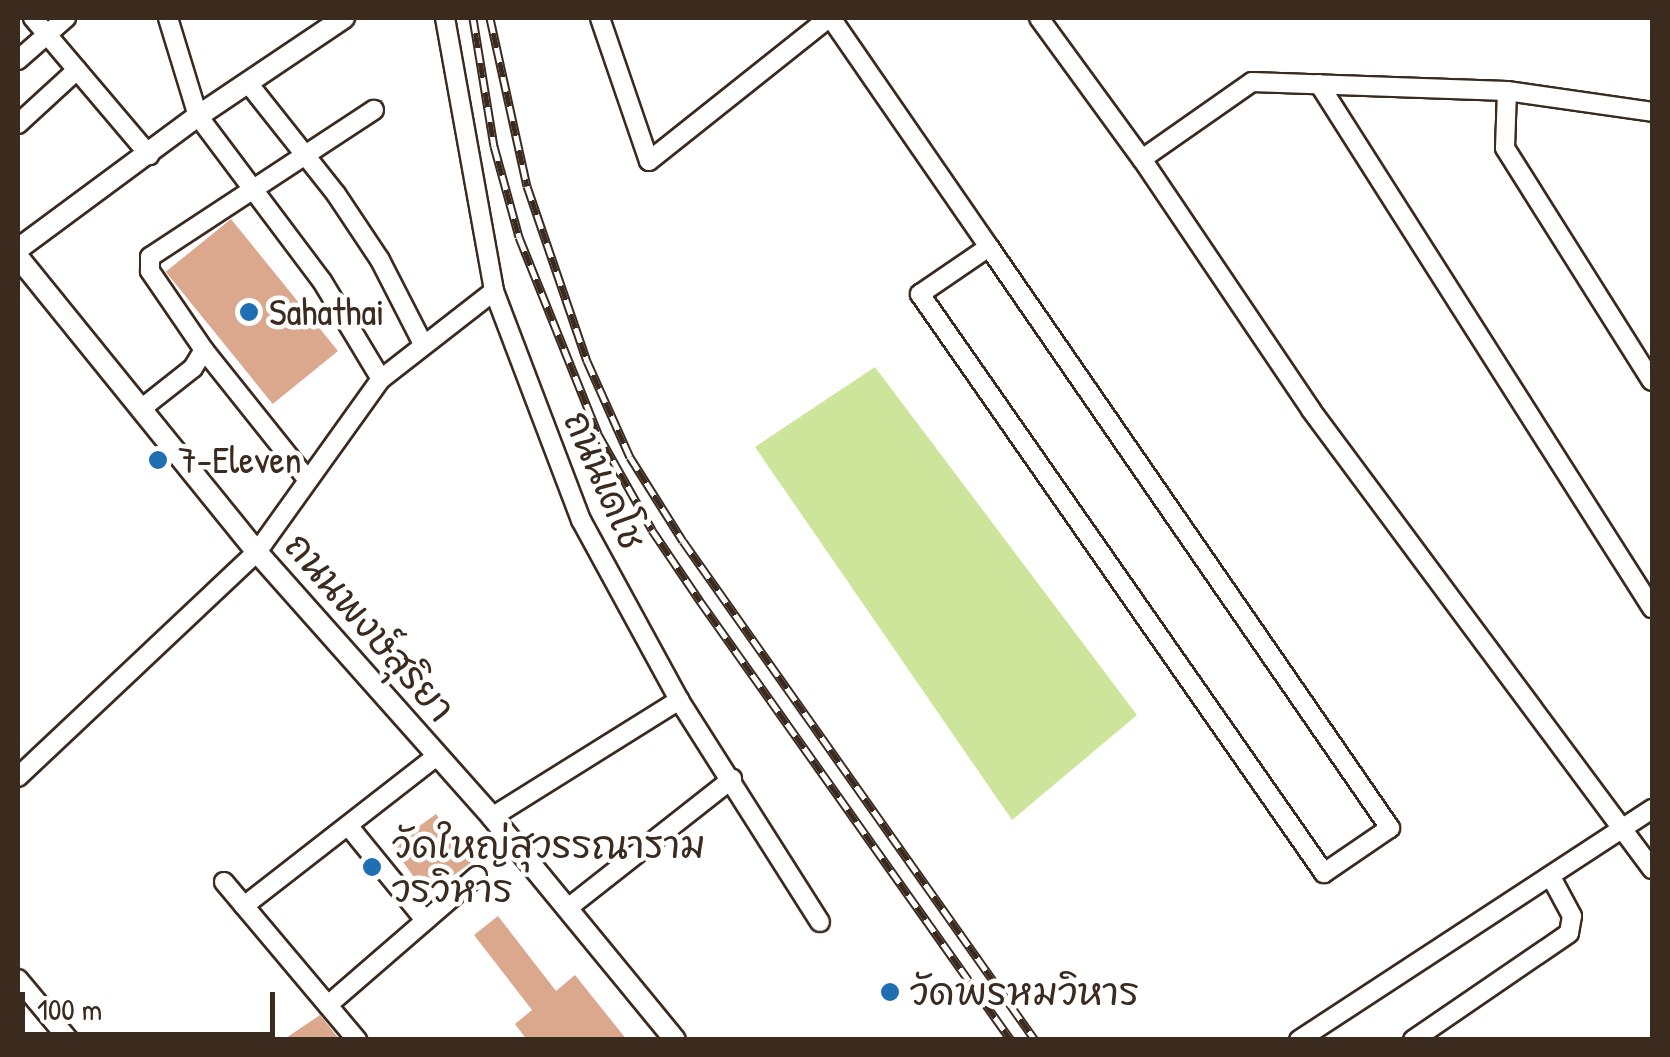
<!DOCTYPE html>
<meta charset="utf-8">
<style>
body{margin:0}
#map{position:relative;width:1670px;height:1057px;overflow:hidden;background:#fff;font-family:"Patrick Hand","Playpen Sans Thai",sans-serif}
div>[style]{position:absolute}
.green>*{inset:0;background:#cde59b}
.building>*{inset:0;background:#dba88e;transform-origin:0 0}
.roads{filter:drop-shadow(2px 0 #3b2a1e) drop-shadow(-2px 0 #3b2a1e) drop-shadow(0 2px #3b2a1e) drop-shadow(0 -2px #3b2a1e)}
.minor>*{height:18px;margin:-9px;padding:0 9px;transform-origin:9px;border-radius:9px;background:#fff}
.major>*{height:20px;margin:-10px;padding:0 10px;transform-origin:10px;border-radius:10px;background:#fff}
.rail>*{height:9px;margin-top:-4.5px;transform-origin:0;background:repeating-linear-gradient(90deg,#fff 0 15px,#3b2a1e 0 30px);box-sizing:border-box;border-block:2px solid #3b2a1e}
.dots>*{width:28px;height:28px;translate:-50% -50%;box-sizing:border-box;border:5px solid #fff;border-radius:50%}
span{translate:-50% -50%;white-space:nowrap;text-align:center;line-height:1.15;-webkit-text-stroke:9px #fff;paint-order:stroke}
.poi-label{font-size:38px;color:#3b2a1e}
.left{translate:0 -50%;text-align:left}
.street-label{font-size:38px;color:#3b2a1e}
.frame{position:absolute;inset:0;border:20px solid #3b2a1e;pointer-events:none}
.scale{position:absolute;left:20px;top:992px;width:255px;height:45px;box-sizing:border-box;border:5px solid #3b2a1e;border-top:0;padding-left:12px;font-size:30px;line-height:35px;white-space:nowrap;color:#3b2a1e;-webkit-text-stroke:8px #fff;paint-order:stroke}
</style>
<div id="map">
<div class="green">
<i style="clip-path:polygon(875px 367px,1137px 715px,1012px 820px,755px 447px)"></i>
</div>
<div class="building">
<i style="left:231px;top:219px;width:170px;height:84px;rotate:51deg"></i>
<i style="left:436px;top:814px;width:60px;height:55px;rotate:54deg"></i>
<i style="clip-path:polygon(498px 916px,556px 991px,575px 975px,627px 1040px,527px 1040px,515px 1024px,532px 1010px,474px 935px)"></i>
<i style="clip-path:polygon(320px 1015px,340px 1040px,283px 1040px)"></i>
</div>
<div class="roads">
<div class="minor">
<i style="left:33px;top:18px;width:180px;rotate:49.7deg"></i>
<i style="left:168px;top:18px;width:102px;rotate:73deg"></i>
<i style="left:198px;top:116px;width:206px;rotate:53.1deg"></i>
<i style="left:322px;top:281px;width:114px;rotate:59deg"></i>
<i style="left:445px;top:18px;width:277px;rotate:79.8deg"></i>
<i style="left:494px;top:291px;width:245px;rotate:69.2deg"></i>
<i style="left:581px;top:520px;width:205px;rotate:61.4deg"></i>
<i style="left:679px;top:700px;width:263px;rotate:57.6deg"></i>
<i style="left:600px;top:18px;width:151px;rotate:71.1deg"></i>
<i style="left:649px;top:161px;width:230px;rotate:-38.5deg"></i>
<i style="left:831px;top:18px;width:278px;rotate:55.4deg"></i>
<i style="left:989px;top:247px;width:706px;rotate:55.39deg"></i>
<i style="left:1390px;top:828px;width:80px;rotate:145.7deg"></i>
<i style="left:1324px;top:873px;width:706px;rotate:-124.91deg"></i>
<i style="left:920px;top:294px;width:83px;rotate:-34.3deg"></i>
<i style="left:1039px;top:18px;width:175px;rotate:53.9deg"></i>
<i style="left:1142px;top:159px;width:303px;rotate:56deg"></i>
<i style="left:1311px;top:410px;width:572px;rotate:53.39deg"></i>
<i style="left:18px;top:60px;width:64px;rotate:-41.2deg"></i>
<i style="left:248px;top:83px;width:142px;rotate:51.6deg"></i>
<i style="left:336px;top:194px;width:79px;rotate:56.3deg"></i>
<i style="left:380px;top:260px;width:94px;rotate:62.9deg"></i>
<i style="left:1319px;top:84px;width:621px;rotate:57.56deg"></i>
<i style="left:1507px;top:91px;width:57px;rotate:92deg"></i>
<i style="left:1505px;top:148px;width:275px;rotate:57.8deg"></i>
<i style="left:18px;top:124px;width:80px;rotate:-42.5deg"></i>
<i style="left:1142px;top:159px;width:134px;rotate:-35deg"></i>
<i style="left:1252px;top:82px;width:255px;rotate:2deg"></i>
<i style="left:1507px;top:91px;width:147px;rotate:8.2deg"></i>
<i style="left:204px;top:350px;width:164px;rotate:51.4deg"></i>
<i style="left:141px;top:409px;width:66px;rotate:-38.3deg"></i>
<i style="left:193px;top:368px;width:21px;rotate:-59deg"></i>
<i style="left:204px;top:350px;width:96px;rotate:-124.4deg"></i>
<i style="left:150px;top:271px;width:14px;rotate:-90deg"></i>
<i style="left:150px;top:257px;width:268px;rotate:-33.3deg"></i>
<i style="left:18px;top:777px;width:328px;rotate:-43.3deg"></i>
<i style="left:257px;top:552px;width:213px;rotate:-54.4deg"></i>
<i style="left:381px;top:379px;width:143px;rotate:-37.9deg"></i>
<i style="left:492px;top:817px;width:221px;rotate:-32deg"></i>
<i style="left:350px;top:828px;width:119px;rotate:50.8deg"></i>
<i style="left:224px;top:882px;width:207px;rotate:49.9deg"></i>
<i style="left:244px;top:906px;width:244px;rotate:-37.9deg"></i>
<i style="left:568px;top:908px;width:209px;rotate:-38.2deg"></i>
<i style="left:18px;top:979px;width:80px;rotate:50.1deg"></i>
<i style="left:328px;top:1005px;width:197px;rotate:-40.9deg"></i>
<i style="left:1299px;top:1040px;width:422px;rotate:-33.2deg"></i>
<i style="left:1413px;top:1040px;width:189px;rotate:-34.4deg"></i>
<i style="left:1569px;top:933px;width:17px;rotate:-80deg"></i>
<i style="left:1572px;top:916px;width:44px;rotate:-118.3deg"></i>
</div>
<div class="major">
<i style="left:18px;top:249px;width:224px;rotate:-36.5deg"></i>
<i style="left:198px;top:116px;width:176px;rotate:-33.9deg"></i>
<i style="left:18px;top:257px;width:380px;rotate:51deg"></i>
<i style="left:257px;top:552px;width:354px;rotate:48.4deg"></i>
<i style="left:492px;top:817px;width:288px;rotate:50.6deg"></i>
</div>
</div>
<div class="rail">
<i style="left:473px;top:18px;width:130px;rotate:80.7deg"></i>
<i style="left:494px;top:146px;width:94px;rotate:74.6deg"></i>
<i style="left:519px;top:237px;width:212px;rotate:68.1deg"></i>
<i style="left:598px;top:434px;width:110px;rotate:60.6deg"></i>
<i style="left:652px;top:530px;width:86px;rotate:55.9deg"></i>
<i style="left:700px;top:601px;width:538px;rotate:54.69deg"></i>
<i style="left:490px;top:18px;width:172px;rotate:77.6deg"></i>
<i style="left:527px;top:186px;width:185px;rotate:71.1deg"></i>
<i style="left:587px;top:361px;width:105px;rotate:65.9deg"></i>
<i style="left:630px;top:457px;width:99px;rotate:57.8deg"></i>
<i style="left:683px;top:541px;width:611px;rotate:54.8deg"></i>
</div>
<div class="dots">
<i style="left:249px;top:312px;background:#1f6fb2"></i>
<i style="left:158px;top:460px;background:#1f6fb2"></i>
<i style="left:372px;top:867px;background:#1f6fb2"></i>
<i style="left:890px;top:992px;background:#1f6fb2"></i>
</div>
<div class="poi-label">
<span class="left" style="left:269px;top:312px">Sahathai</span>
<span class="left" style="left:178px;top:460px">7-Eleven</span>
<span class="left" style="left:392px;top:867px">วัดใหญ่สุวรรณาราม<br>วรวิหาร</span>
<span class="left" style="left:910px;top:992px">วัดพรหมวิหาร</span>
</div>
<div class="street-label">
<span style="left:605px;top:480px;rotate:66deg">ถนนเดโช</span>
<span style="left:370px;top:627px;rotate:49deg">ถนนพงษ์สุริยา</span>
</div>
<div class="frame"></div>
<div class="scale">100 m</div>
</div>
